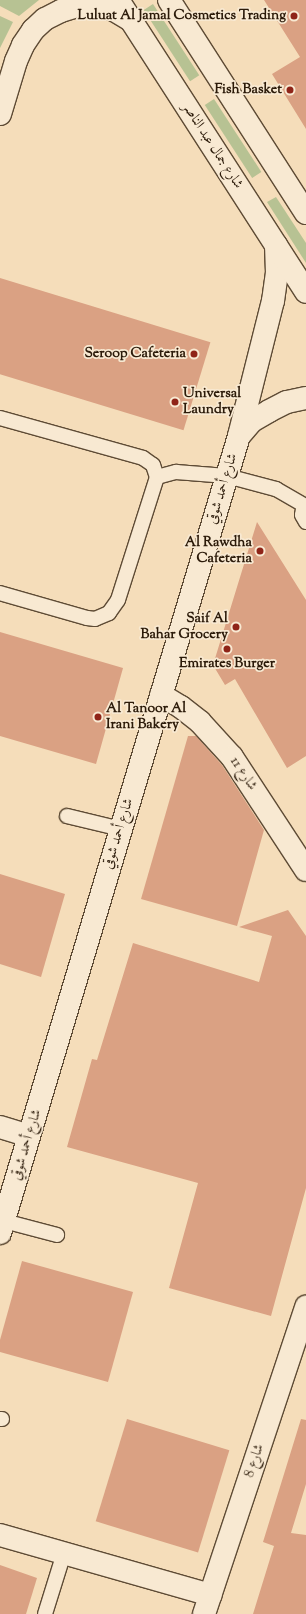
<!DOCTYPE html>
<meta charset="utf-8">
<style>
body{margin:0}
#map{position:relative;width:306px;height:1614px;overflow:hidden;background:#f5ddba;font-family:"Sorts Mill Goudy",Amiri,serif}
div>[style]{position:absolute}
.green>*{inset:0;background:#b7c293;transform-origin:0 0}
.building>*{inset:0;background:#daa183;transform-origin:0 0}
.roads{filter:drop-shadow(1px 0 #5e4b35) drop-shadow(-1px 0 #5e4b35) drop-shadow(0 1px #5e4b35) drop-shadow(0 -1px #5e4b35)}
.service>*{height:14px;margin:-7px;padding:0 7px;transform-origin:7px;border-radius:7px;background:#f8e9d2}
.minor>*{height:22px;margin:-11px;padding:0 11px;transform-origin:11px;border-radius:11px;background:#f8e9d2}
.tertiary>*{height:22px;margin:-11px;padding:0 11px;transform-origin:11px;border-radius:11px;background:#f8e9d2}
.dots>*{width:11px;height:11px;translate:-50% -50%;box-sizing:border-box;border:2px solid #f8e9d2;border-radius:50%}
span{translate:-50% -50%;white-space:nowrap;text-align:center;line-height:1.15;-webkit-text-stroke:3.5px #f8e9d2;paint-order:stroke}
.poi-label{font-size:14px;color:#2b1a09;font-weight:700}
.right{translate:-100% -50%;text-align:right}
.left{translate:0 -50%;text-align:left}
.street-label{font-size:14px;color:#2b1a09}
</style>
<div id="map">
<div class="green">
<i style="clip-path:polygon(0 0,39px 0,19px 16px,0 6px)"></i>
<i style="left:153px;top:4px;width:85px;height:11px;rotate:57deg"></i>
<i style="clip-path:polygon(0 16px,13px 22px,0 48px)"></i>
<i style="left:214px;top:99px;width:87px;height:11px;rotate:57deg"></i>
<i style="clip-path:polygon(276px 197px,306px 243px,306px 263px,267px 202px)"></i>
</div>
<div class="building">
<i style="clip-path:polygon(264px 0,306px 0,306px 129px,272px 74px,300px 57px)"></i>
<i style="left:0;top:278px;width:220px;height:92px;rotate:17deg"></i>
<i style="clip-path:polygon(257px 522px,306px 600px,306px 756px,287px 768px,235px 679px,225px 685px,213px 665px)"></i>
<i style="clip-path:polygon(0 632px,123px 668px,96px 764px,0 736px)"></i>
<i style="clip-path:polygon(188px 736px,196px 736px,222px 765px,264px 830px,237px 926px,141px 899px)"></i>
<i style="clip-path:polygon(0 874px,65px 894px,41px 977px,0 964px)"></i>
<i style="clip-path:polygon(288px 910px,306px 936px,306px 1188px,271px 1316px,169px 1288px,198px 1183px,67px 1147px,92px 1059px,97px 1060px,133px 943px,259px 982px,272px 936px,239px 927px)"></i>
<i style="clip-path:polygon(22px 1261px,133px 1292px,108px 1382px,0 1352px,0 1340px)"></i>
<i style="left:127px;top:1419px;width:107px;height:107px;rotate:17deg"></i>
<i style="clip-path:polygon(301px 1419px,306px 1420px,306px 1484px,291px 1533px,306px 1535px,306px 1614px,253px 1614px,274px 1546px,263px 1542px)"></i>
<i style="clip-path:polygon(0 1565px,37px 1578px,26px 1614px,0 1614px)"></i>
</div>
<div class="roads">
<div class="service">
<i style="left:0;top:418px;width:148px;rotate:15.6deg"></i>
<i style="left:143px;top:458px;width:12px;rotate:35deg"></i>
<i style="left:153px;top:465px;width:13px;rotate:72deg"></i>
<i style="left:157px;top:477px;width:129px;rotate:107.6deg"></i>
<i style="left:118px;top:600px;width:16px;rotate:125deg"></i>
<i style="left:109px;top:613px;width:15px;rotate:157deg"></i>
<i style="left:95px;top:619px;width:8px;rotate:-173deg"></i>
<i style="left:87px;top:618px;width:91px;rotate:-164deg"></i>
<i style="left:157px;top:477px;width:20px;rotate:-15deg"></i>
<i style="left:176px;top:472px;width:51px;rotate:4.5deg"></i>
<i style="left:227px;top:476px;width:51px;rotate:14.9deg"></i>
<i style="left:276px;top:489px;width:34px;rotate:30deg"></i>
<i style="left:306px;top:506px;width:4px;rotate:135deg"></i>
<i style="left:303px;top:509px;width:6px;rotate:99deg"></i>
<i style="left:302px;top:515px;width:8px;rotate:60deg"></i>
<i style="left:67px;top:816px;width:56px;rotate:13.5deg"></i>
<i style="left:4px;top:1221px;width:55px;rotate:14.8deg"></i>
<i style="left:0;top:1419px;width:2px"></i>
<i style="left:45px;top:1614px;width:64px;rotate:-72.7deg"></i>
</div>
<div class="minor">
<i style="left:239px;top:436px;width:20px;rotate:-49deg"></i>
<i style="left:252px;top:421px;width:20px;rotate:-30deg"></i>
<i style="left:269px;top:411px;width:20px;rotate:-27deg"></i>
<i style="left:287px;top:402px;width:19px;rotate:-12deg"></i>
<i style="left:161px;top:695px;width:23px;rotate:31deg"></i>
<i style="left:181px;top:707px;width:24px;rotate:38deg"></i>
<i style="left:200px;top:722px;width:47px;rotate:47.6deg"></i>
<i style="left:232px;top:757px;width:135px;rotate:56.8deg"></i>
<i style="left:0;top:1127px;width:30px;rotate:17deg"></i>
<i style="left:0;top:1233px;width:832px;rotate:-73.31deg"></i>
<i style="left:239px;top:436px;width:139px;rotate:-75.9deg"></i>
<i style="left:273px;top:301px;width:28px;rotate:-82deg"></i>
<i style="left:277px;top:273px;width:28px;rotate:-92deg"></i>
<i style="left:0;top:1535px;width:219px;rotate:15.9deg"></i>
<i style="left:204px;top:1614px;width:324px;rotate:-71.6deg"></i>
</div>
<div class="tertiary">
<i style="left:118px;top:0;width:347px;rotate:57.2deg"></i>
<i style="left:169px;top:0;width:253px;rotate:57.3deg"></i>
<i style="left:0;top:114px;width:55px;rotate:-73.2deg"></i>
<i style="left:16px;top:61px;width:17px;rotate:-66deg"></i>
<i style="left:23px;top:45px;width:18px;rotate:-56deg"></i>
<i style="left:33px;top:30px;width:16px;rotate:-43deg"></i>
<i style="left:45px;top:19px;width:18px;rotate:-27deg"></i>
<i style="left:61px;top:11px;width:17px;rotate:-17deg"></i>
<i style="left:77px;top:6px;width:20px"></i>
<i style="left:97px;top:6px;width:17px;rotate:13deg"></i>
<i style="left:114px;top:10px;width:21px;rotate:31deg"></i>
</div>
</div>
<div class="dots">
<i style="left:294px;top:16px;background:#8f2418"></i>
<i style="left:290px;top:90px;background:#8f2418"></i>
<i style="left:194px;top:354px;background:#8f2418"></i>
<i style="left:175px;top:402px;background:#8f2418"></i>
<i style="left:260px;top:551px;background:#8f2418"></i>
<i style="left:236px;top:627px;background:#8f2418"></i>
<i style="left:227px;top:649px;background:#8f2418"></i>
<i style="left:98px;top:717px;background:#8f2418"></i>
</div>
<div class="poi-label">
<span class="right" style="left:286px;top:16px">Luluat Al Jamal Cosmetics Trading</span>
<span class="right" style="left:282px;top:90px">Fish Basket</span>
<span class="right" style="left:186px;top:354px">Seroop Cafeteria</span>
<span class="left" style="left:183px;top:402px">Universal<br>Laundry</span>
<span class="right" style="left:252px;top:551px">Al Rawdha<br>Cafeteria</span>
<span class="right" style="left:228px;top:627px">Saif Al<br>Bahar Grocery</span>
<span style="left:227px;top:664px">Emirates Burger</span>
<span class="left" style="left:106px;top:717px">Al Tanoor Al<br>Irani Bakery</span>
</div>
<div class="street-label">
<span style="left:212px;top:146px;rotate:57deg">شارع جمال عبد الناصر</span>
<span style="left:223px;top:489px;rotate:-73deg">شارع أحمد شوقي</span>
<span style="left:243px;top:774px;rotate:56deg">شارع 11</span>
<span style="left:119px;top:834px;rotate:-73deg">شارع أحمد شوقي</span>
<span style="left:27px;top:1145px;rotate:-73deg">شارع أحمد شوقي</span>
<span style="left:255px;top:1461px;rotate:-72deg">شارع 8</span>
</div>
</div>
